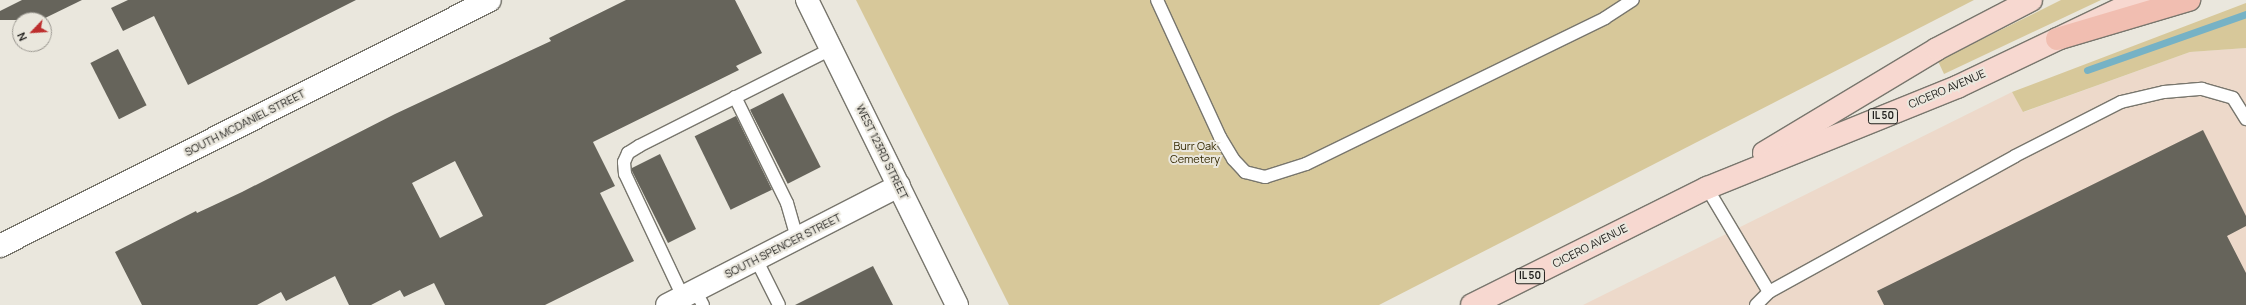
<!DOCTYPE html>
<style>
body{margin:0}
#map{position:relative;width:2246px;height:305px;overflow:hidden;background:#eae7dd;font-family:Manrope,sans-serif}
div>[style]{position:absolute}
.commercial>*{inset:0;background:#edd9ca}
.green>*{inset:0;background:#d7c89a}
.stream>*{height:7px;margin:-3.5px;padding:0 3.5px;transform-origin:3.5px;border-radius:3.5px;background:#76b2c5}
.building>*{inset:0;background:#66645b;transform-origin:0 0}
.roads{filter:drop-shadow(1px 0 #78766d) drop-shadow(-1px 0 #78766d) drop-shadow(0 1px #78766d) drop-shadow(0 -1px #78766d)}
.service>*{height:12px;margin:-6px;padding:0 6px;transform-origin:6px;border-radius:6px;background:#fff}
.minor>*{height:22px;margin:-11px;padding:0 11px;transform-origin:11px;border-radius:11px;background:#fff}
.tertiary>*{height:22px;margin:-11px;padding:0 11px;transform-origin:11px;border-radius:11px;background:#fff}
.primary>*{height:22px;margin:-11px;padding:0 11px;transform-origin:11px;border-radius:11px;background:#f7d8d0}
.motorway>*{height:22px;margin:-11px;padding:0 11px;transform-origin:11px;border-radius:11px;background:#f1beb1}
span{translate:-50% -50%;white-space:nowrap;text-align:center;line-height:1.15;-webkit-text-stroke:4px #eae7dd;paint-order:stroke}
.shield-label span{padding:1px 3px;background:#eae7dd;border:1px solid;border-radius:3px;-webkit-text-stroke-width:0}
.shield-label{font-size:10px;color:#21201d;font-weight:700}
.street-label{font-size:11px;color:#21201d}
.park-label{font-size:11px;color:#342900}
.north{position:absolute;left:12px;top:12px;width:40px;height:40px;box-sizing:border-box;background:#eae7dd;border:1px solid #9a9790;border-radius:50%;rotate:245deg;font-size:11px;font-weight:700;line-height:16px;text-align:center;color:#21201d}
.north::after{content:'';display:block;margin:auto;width:14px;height:18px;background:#bd2e2d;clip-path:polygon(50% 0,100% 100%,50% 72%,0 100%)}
</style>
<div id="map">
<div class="commercial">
<i style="clip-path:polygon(2246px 48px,2246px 305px,1583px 305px,2012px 92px,2024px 112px,2190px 52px)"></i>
</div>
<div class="green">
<i style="clip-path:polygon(856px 0,1974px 0,1379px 305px,1009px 305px)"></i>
<i style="clip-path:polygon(2061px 0,2101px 0,1944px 74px,1938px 61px)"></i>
<i style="clip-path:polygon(2246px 3px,2246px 48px,2190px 52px,2023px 112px,2012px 92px)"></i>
</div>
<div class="stream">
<i style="left:2087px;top:70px;width:169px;rotate:-19.4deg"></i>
</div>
<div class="building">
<i style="clip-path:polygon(22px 0,82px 0,41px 20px,0 20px,0 11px)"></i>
<i style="clip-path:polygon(128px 0,356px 0,188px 85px,154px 16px,123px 31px,111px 8px)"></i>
<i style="clip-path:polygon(evenodd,626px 0,735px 0,762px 53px,736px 66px,739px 70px,593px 142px,615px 186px,600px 193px,634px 261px,545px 305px,445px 305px,434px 283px,404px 297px,400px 290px,371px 305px,349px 305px,335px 276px,286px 301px,281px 292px,257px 305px,142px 305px,115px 252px,196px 211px,197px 213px,242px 192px,395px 114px,551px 41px,549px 38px,626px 0,455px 161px,483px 216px,440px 238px,412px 183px,455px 161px)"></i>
<i style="left:118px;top:49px;width:63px;height:31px;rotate:63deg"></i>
<i style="left:783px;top:93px;width:83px;height:37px;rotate:63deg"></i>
<i style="left:736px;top:116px;width:82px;height:46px;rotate:64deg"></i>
<i style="clip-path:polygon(2203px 130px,2246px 216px,2246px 226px,2227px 236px,2246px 273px,2246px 305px,1884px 305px,1877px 291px)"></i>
<i style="clip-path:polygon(660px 154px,696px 229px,668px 243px,632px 171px,632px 168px)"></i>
<i style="clip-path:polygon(873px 266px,893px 305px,795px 305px)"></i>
</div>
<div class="roads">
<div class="service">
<i style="left:1157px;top:0;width:151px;rotate:65.3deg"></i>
<i style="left:1220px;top:137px;width:26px;rotate:59deg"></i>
<i style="left:1233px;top:159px;width:18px;rotate:47deg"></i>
<i style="left:1245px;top:172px;width:21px;rotate:14deg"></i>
<i style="left:1265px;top:177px;width:43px;rotate:-17.6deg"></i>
<i style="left:1306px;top:164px;width:333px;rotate:-26deg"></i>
<i style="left:1605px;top:18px;width:33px;rotate:-33deg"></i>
<i style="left:735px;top:97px;width:118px;rotate:63.9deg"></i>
<i style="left:787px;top:203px;width:36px;rotate:74deg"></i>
<i style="left:1707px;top:188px;width:121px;rotate:59.2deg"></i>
<i style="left:1769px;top:292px;width:281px;rotate:-28.9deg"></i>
<i style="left:2015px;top:156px;width:119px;rotate:-27deg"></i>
<i style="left:2121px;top:102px;width:44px;rotate:-13.1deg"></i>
<i style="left:2164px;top:92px;width:38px;rotate:-5deg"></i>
<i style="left:2202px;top:89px;width:32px;rotate:16deg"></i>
<i style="left:2233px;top:98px;width:25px;rotate:58deg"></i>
<i style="left:756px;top:259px;width:51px;rotate:63.4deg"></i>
<i style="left:695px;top:290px;width:17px;rotate:62deg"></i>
<i style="left:683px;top:297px;width:136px;rotate:-115.2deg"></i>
<i style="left:625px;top:174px;width:12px;rotate:-95deg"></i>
<i style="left:624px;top:162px;width:10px;rotate:-66deg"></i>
<i style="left:628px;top:153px;width:13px;rotate:-32deg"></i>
<i style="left:639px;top:146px;width:215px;rotate:-26.8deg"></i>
<i style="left:1756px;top:305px;width:18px;rotate:-45deg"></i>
</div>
<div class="minor">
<i style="left:0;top:246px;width:548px;rotate:-26.66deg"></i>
<i style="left:667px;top:305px;width:261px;rotate:-27.2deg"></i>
</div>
<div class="tertiary">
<i style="left:807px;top:0;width:340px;rotate:63.8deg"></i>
</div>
<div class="primary">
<i style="left:1764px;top:153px;width:202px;rotate:-31deg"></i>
<i style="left:1937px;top:49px;width:106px;rotate:-27.5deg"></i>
<i style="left:1472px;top:305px;width:263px;rotate:-26.5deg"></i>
<i style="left:1707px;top:188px;width:270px;rotate:-22deg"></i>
<i style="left:1957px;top:87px;width:202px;rotate:-25.5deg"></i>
</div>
<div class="motorway">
<i style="left:2057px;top:39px;width:138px;rotate:-16.5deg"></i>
</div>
</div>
<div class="shield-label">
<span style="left:1883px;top:116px">IL 50</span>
<span style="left:1530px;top:276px">IL 50</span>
</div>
<div class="street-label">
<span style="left:1947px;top:89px;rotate:-23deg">CICERO AVENUE</span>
<span style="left:245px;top:123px;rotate:-27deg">SOUTH MCDANIEL STREET</span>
<span style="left:882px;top:152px;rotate:64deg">WEST 123RD STREET</span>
<span style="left:783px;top:246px;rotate:-27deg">SOUTH SPENCER STREET</span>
<span style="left:1590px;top:246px;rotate:-27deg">CICERO AVENUE</span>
</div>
<div class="park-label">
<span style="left:1195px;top:153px">Burr Oak<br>Cemetery</span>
</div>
<div class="north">N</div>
</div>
